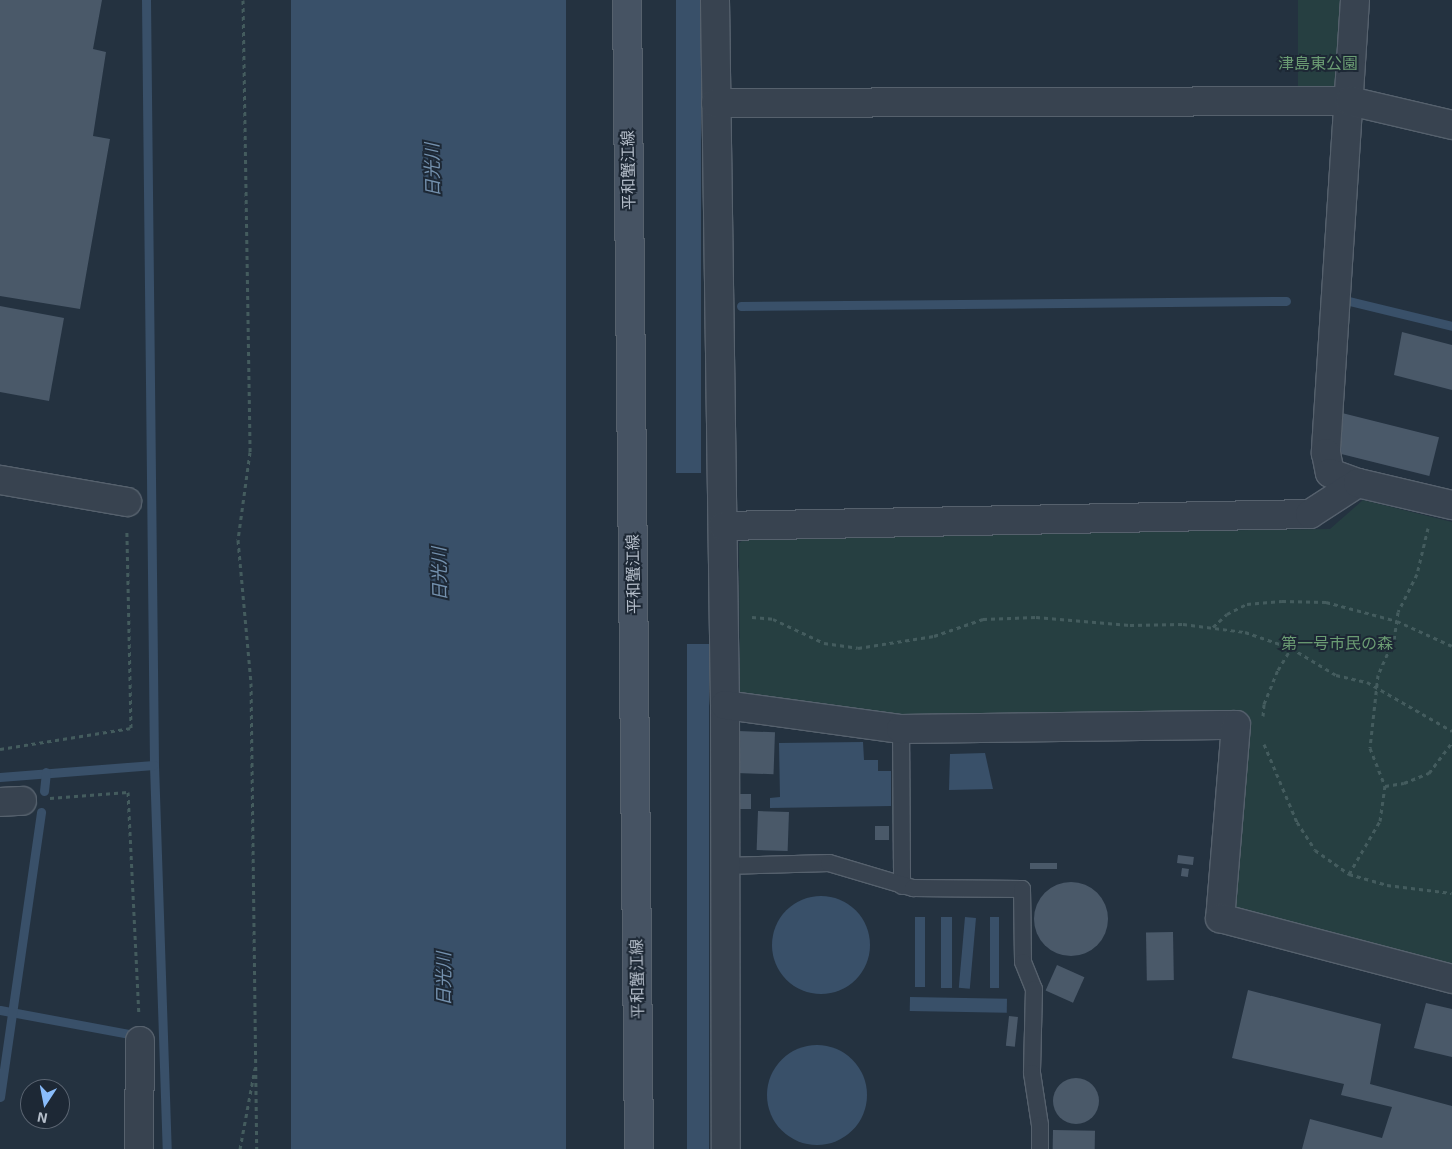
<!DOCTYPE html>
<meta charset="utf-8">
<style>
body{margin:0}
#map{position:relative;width:1452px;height:1149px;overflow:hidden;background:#243240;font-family:"Exo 2","Noto Sans JP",sans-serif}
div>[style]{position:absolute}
.green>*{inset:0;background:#263f41;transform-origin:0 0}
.water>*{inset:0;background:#395069;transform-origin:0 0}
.round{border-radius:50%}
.stream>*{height:9px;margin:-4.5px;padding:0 4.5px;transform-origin:4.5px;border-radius:4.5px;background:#395069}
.building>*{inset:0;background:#4a5969;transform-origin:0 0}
.path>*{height:3px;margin-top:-1.5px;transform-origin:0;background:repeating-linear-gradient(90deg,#445c5e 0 4px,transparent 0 8px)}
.roads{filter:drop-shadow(1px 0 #56616d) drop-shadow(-1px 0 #56616d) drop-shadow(0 1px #56616d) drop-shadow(0 -1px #56616d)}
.lane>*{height:16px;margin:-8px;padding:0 8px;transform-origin:8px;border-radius:8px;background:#384350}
.street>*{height:28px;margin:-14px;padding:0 14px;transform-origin:14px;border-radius:14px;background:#384350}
.secondary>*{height:28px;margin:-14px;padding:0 14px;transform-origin:14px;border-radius:14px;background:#465363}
span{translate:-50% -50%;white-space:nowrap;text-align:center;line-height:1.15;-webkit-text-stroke:4px #1d2835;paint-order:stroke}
.park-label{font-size:16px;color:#6b9c73}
.street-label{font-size:16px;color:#b5beca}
.water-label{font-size:18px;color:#7491ae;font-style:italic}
.north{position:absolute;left:20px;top:1079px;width:50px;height:50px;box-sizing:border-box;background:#1d2835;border:1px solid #5a6471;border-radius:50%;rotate:191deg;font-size:14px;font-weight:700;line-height:20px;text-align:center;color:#b5beca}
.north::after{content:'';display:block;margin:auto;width:18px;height:22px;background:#89bcfb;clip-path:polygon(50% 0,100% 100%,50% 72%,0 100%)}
</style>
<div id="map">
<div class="green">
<i style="left:1298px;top:0;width:47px;height:90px"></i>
<i style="clip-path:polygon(1363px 500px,1452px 522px,1452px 969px,1233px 910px,1228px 900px,1248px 715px,935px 722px,740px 698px,739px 543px,749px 536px,1330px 529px)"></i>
</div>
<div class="water">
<i style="left:291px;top:0;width:275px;height:1149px"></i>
<i style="left:676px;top:0;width:25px;height:473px"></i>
<i style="left:709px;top:644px;width:505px;height:22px;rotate:90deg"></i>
<i style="clip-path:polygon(863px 742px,864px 760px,878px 760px,878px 771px,891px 771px,891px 806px,770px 808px,770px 798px,780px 797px,779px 743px)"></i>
<i style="clip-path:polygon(985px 753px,993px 789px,949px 790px,950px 754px)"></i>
<i class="round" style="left:772px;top:896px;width:98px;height:98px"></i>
<i style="left:915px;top:917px;width:10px;height:70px"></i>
<i style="left:941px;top:917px;width:11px;height:71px"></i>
<i style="left:965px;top:917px;width:11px;height:71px;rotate:5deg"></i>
<i style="left:990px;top:917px;width:9px;height:71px"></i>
<i style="left:910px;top:997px;width:97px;height:14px;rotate:1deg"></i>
<i class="round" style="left:767px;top:1045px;width:100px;height:100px"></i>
</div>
<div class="stream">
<i style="left:146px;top:0;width:765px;rotate:89.4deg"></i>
<i style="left:154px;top:765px;width:384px;rotate:88.1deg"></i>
<i style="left:1349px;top:301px;width:106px;rotate:13.6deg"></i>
<i style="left:741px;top:306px;width:545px;rotate:-0.53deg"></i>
<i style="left:0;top:777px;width:154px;rotate:-4.5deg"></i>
<i style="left:44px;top:791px;width:19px;rotate:-84deg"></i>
<i style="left:0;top:1010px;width:132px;rotate:10.5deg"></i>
<i style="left:0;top:1097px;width:288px;rotate:-81.8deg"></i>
</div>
<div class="building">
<i style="clip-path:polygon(0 0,102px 0,93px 49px,106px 52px,93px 136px,110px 139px,80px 309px,0 296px)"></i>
<i style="clip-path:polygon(0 306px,64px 318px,49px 401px,0 392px)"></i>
<i style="clip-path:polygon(1402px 332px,1452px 345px,1452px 390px,1394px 375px)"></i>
<i style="left:1342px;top:413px;width:100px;height:40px;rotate:14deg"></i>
<i style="left:738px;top:731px;width:37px;height:42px;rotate:2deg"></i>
<i style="left:739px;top:794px;width:12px;height:15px"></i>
<i style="left:758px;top:811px;width:31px;height:39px;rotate:2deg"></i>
<i style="left:889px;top:826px;width:14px;height:14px;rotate:90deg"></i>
<i style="left:1178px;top:855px;width:16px;height:8px;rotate:7deg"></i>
<i style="left:1057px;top:863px;width:6px;height:27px;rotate:90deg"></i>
<i style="left:1182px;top:868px;width:7px;height:8px;rotate:8deg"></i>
<i class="round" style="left:1034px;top:882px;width:74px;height:74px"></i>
<i style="left:1173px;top:932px;width:48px;height:27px;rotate:89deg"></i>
<i style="left:1057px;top:965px;width:30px;height:28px;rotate:24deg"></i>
<i style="clip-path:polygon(1248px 990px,1381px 1024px,1370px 1084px,1452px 1106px,1452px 1149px,1302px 1149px,1310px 1119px,1382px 1138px,1392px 1107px,1341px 1095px,1344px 1084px,1232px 1058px)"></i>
<i style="clip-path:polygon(1426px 1003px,1452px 1009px,1452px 1057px,1414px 1048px)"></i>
<i style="left:1009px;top:1016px;width:9px;height:30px;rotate:6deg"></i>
<i class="round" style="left:1053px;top:1078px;width:46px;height:46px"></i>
<i style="left:1053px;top:1130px;width:42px;height:19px;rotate:1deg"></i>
</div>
<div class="path">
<i style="left:243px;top:0;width:452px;rotate:89.1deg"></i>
<i style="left:250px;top:452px;width:89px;rotate:97.8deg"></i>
<i style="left:238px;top:540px;width:144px;rotate:84.8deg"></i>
<i style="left:251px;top:683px;width:466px;rotate:89.3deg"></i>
<i style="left:1428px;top:528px;width:47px;rotate:103.4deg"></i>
<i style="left:1417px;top:574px;width:42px;rotate:116.6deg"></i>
<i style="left:1398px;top:612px;width:27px;rotate:98deg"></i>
<i style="left:1394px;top:639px;width:39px;rotate:114deg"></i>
<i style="left:1378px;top:675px;width:73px;rotate:96.3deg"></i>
<i style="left:1370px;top:748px;width:41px;rotate:68.5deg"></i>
<i style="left:1385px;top:786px;width:19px;rotate:-9deg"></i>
<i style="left:1404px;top:783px;width:27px;rotate:-22deg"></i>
<i style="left:1429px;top:773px;width:38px;rotate:-53deg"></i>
<i style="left:752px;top:617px;width:21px;rotate:5deg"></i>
<i style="left:773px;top:619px;width:56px;rotate:25.2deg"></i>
<i style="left:824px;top:643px;width:34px;rotate:8deg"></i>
<i style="left:858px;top:648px;width:77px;rotate:-9deg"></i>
<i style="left:934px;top:636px;width:52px;rotate:-19.1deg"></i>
<i style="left:983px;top:619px;width:53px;rotate:-2.2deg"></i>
<i style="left:1036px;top:617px;width:94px;rotate:4.9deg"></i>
<i style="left:1130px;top:625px;width:53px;rotate:-1.1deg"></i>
<i style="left:1183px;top:624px;width:63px;rotate:7.4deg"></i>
<i style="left:1245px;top:632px;width:49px;rotate:19.2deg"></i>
<i style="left:1291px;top:648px;width:52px;rotate:31deg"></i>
<i style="left:1336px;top:675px;width:32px;rotate:13deg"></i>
<i style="left:1367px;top:682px;width:98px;rotate:30deg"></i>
<i style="left:1213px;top:627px;width:19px;rotate:-43deg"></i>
<i style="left:1227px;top:614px;width:22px;rotate:-27deg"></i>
<i style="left:1247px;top:604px;width:35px;rotate:-5deg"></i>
<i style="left:1282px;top:601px;width:44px;rotate:1.3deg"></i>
<i style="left:1326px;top:602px;width:73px;rotate:15deg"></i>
<i style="left:1397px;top:621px;width:60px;rotate:24.4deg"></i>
<i style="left:1263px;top:716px;width:12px;rotate:-85deg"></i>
<i style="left:1264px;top:704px;width:37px;rotate:-68deg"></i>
<i style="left:1278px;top:670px;width:26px;rotate:-59deg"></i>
<i style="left:1264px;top:744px;width:85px;rotate:67.1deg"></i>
<i style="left:1297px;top:822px;width:33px;rotate:57deg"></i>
<i style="left:1315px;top:850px;width:42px;rotate:35.2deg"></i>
<i style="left:1349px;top:874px;width:40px;rotate:16deg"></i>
<i style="left:1387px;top:885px;width:65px;rotate:7deg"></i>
<i style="left:0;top:749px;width:133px;rotate:-9.1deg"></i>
<i style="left:131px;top:728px;width:198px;rotate:-91.2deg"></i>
<i style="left:50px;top:798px;width:78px;rotate:-4.4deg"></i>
<i style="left:128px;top:792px;width:223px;rotate:87.2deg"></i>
<i style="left:1349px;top:874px;width:61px;rotate:-59.7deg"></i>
<i style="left:1380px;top:821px;width:35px;rotate:-82deg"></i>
<i style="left:240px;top:1149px;width:82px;rotate:-79.5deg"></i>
</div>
<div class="roads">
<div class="lane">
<i style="left:901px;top:729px;width:157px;rotate:89.6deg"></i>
<i style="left:724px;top:866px;width:105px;rotate:-1.6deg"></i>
<i style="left:829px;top:863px;width:88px;rotate:16.6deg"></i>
<i style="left:913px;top:888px;width:109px;rotate:0.5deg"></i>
<i style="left:1022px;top:889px;width:73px;rotate:89.2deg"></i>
<i style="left:1023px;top:962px;width:29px;rotate:68deg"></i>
<i style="left:1034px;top:989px;width:84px;rotate:91.4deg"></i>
<i style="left:1032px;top:1073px;width:53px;rotate:81.3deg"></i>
<i style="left:1040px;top:1125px;width:24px;rotate:90deg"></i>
</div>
<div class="street">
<i style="left:715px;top:0;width:705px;rotate:89.19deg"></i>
<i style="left:725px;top:705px;width:444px;rotate:89.9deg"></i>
<i style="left:1355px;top:0;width:454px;rotate:93.7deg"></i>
<i style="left:1326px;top:453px;width:20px;rotate:79deg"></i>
<i style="left:1330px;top:473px;width:30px;rotate:20deg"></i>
<i style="left:716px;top:103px;width:634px;rotate:-0.18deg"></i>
<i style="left:1350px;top:101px;width:105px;rotate:13.2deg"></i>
<i style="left:0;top:480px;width:129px;rotate:9.8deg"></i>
<i style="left:723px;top:526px;width:587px;rotate:-1.17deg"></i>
<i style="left:1310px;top:514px;width:57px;rotate:-32.9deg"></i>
<i style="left:1358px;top:483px;width:97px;rotate:13.2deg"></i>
<i style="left:725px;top:705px;width:178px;rotate:7.8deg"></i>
<i style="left:901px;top:729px;width:335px;rotate:-0.7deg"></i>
<i style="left:1236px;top:725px;width:194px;rotate:94.7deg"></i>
<i style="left:1220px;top:918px;width:240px;rotate:14.7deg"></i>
<i style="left:0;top:802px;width:22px;rotate:-3deg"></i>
<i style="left:139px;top:1149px;width:108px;rotate:-89.5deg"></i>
</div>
<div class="secondary">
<i style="left:627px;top:0;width:1149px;rotate:89.4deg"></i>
</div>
</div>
<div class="park-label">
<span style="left:1318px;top:63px">津島東公園</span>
<span style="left:1337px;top:643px">第一号市民の森</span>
</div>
<div class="street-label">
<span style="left:628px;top:170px;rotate:-91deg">平和蟹江線</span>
<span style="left:633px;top:574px;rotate:-91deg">平和蟹江線</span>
<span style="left:637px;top:979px;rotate:-91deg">平和蟹江線</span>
</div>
<div class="water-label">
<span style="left:432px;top:170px;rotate:-91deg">日光川</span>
<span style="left:439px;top:574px;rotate:-91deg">日光川</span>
<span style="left:443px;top:979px;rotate:-90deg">日光川</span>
</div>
<div class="north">N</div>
</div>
